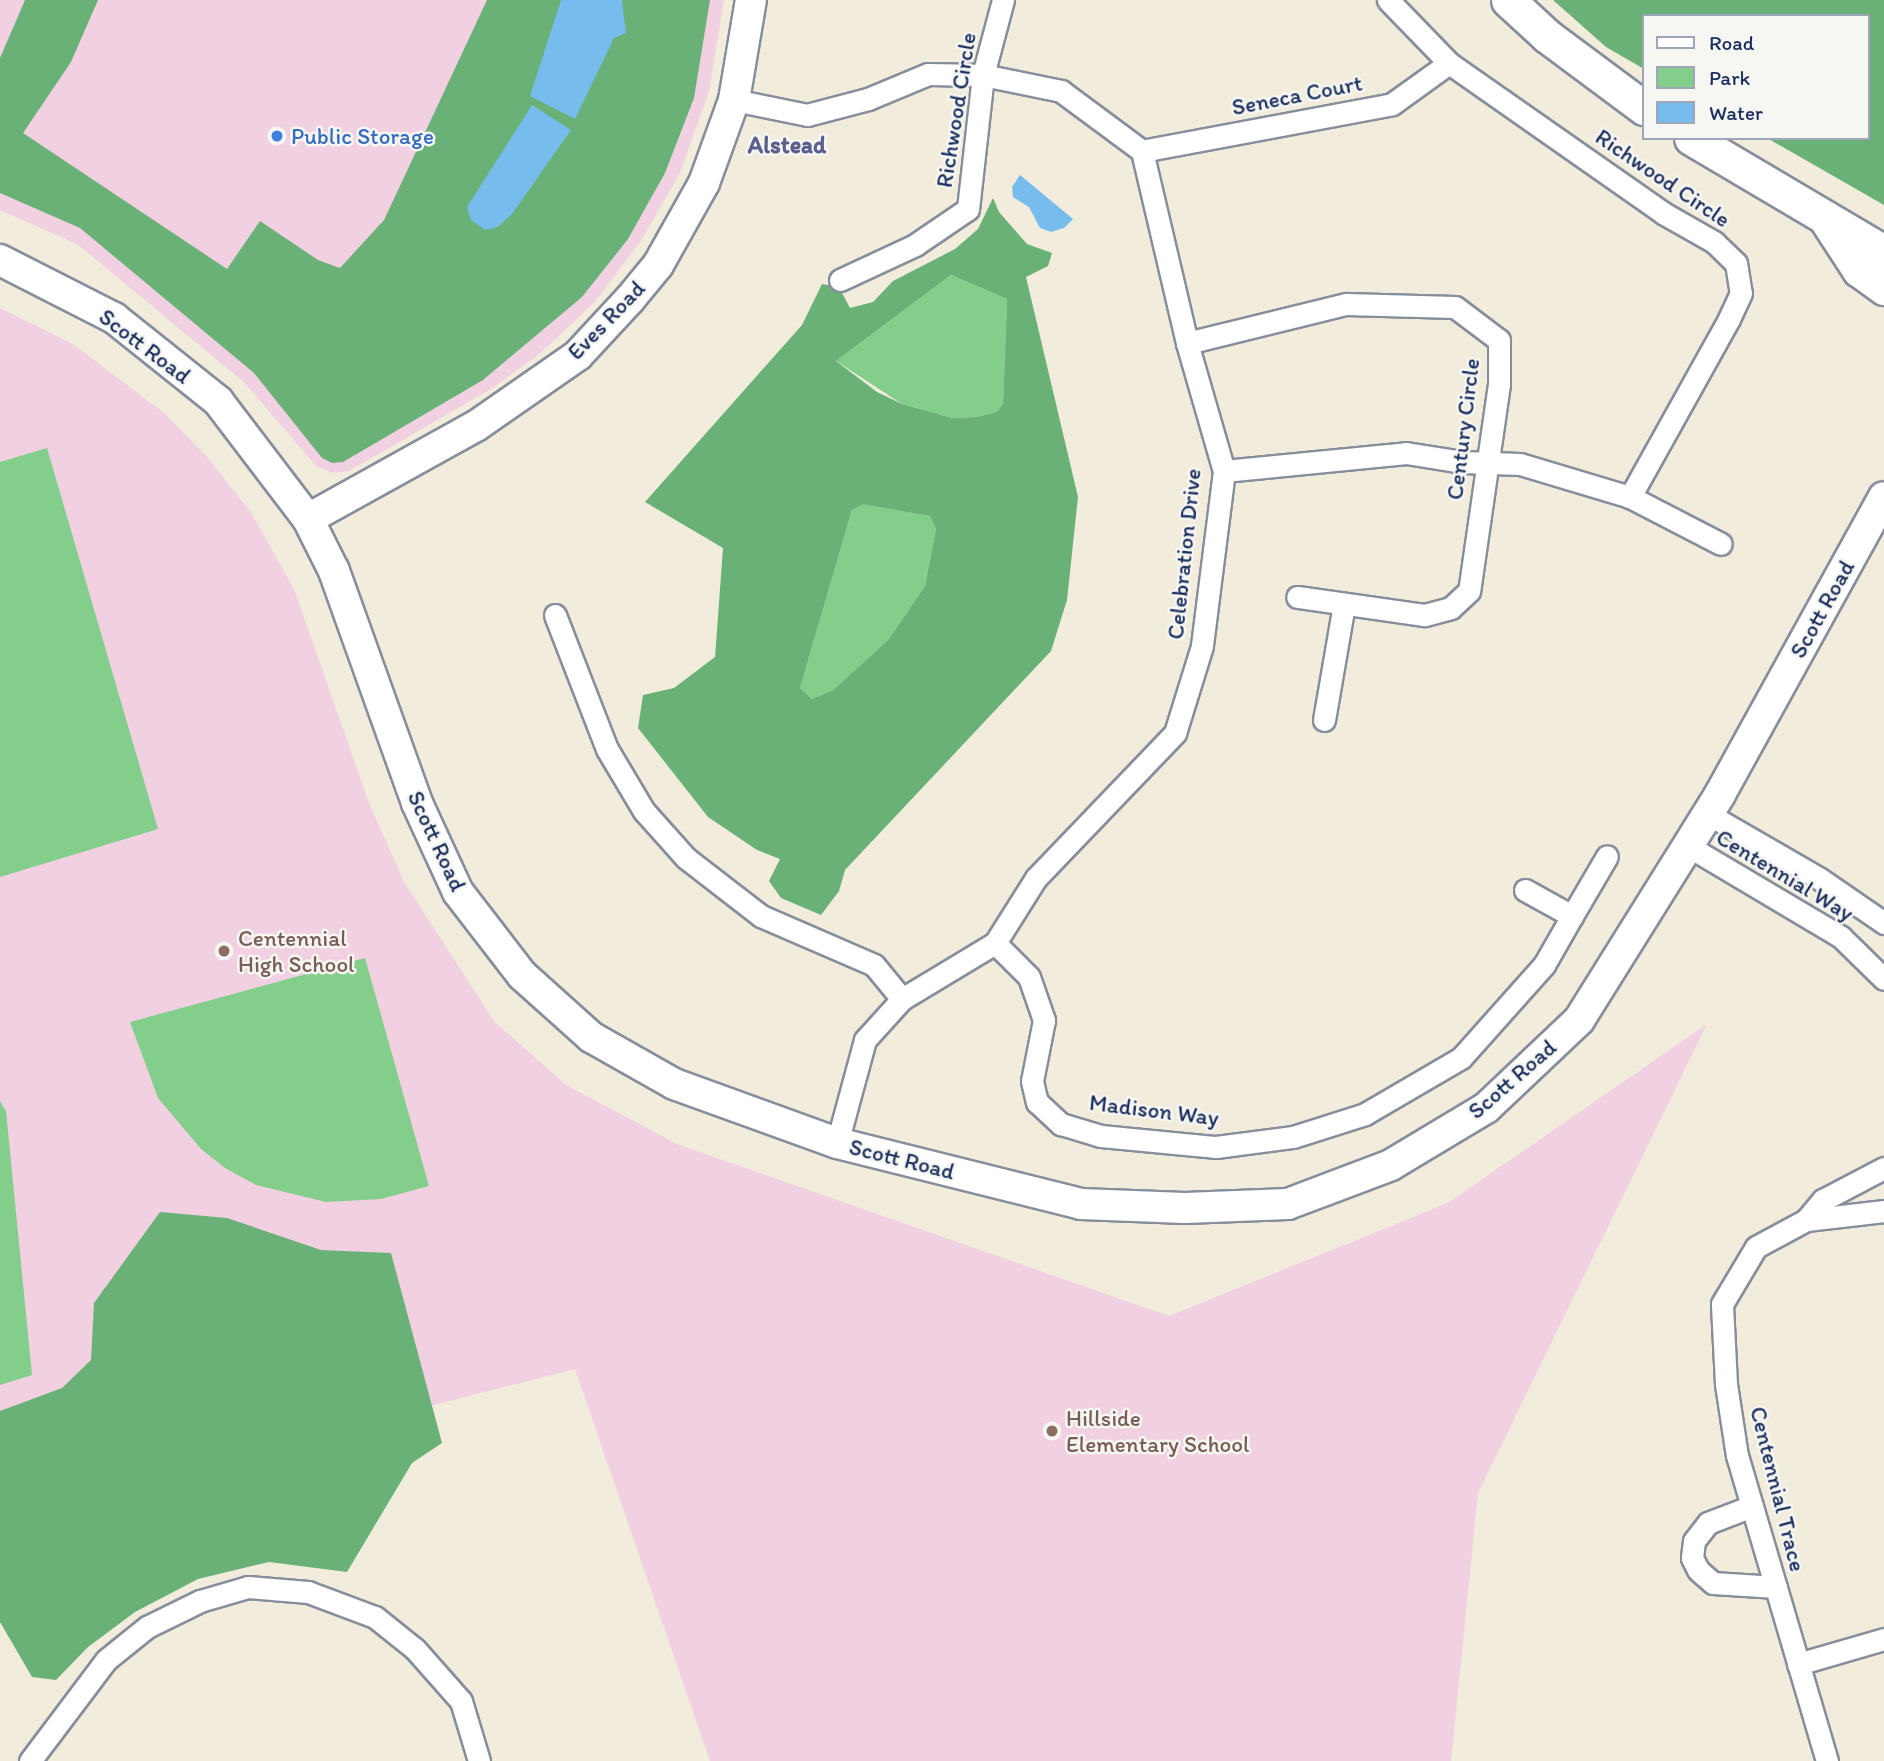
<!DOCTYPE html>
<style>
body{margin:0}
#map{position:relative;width:1884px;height:1761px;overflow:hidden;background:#f1ecdb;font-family:Itim,sans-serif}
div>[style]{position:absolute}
.built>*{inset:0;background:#f1d0e2}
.green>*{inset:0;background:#83ce8b}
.forest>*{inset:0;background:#6ab177}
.water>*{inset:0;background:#76bced}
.roads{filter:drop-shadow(2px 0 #868e9c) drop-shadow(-2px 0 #868e9c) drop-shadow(0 2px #868e9c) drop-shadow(0 -2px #868e9c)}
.street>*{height:21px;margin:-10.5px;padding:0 10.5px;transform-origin:10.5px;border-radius:10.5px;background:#fff}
.secondary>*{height:30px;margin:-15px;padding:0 15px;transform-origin:15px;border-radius:15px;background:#fff}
.primary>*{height:33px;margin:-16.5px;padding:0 16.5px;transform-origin:16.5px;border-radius:16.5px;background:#fff}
.dots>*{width:19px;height:19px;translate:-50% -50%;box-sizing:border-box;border:4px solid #f6f6f2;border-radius:50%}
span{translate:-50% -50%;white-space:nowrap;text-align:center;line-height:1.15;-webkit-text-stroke:5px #f6f6f2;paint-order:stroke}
.street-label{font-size:23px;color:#1b2f5e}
.shop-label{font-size:23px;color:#366cbe}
.left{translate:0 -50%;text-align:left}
.education-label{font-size:23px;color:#785e54}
.neighbourhood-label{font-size:24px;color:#595e8c;font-weight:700}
.legend{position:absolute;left:1642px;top:14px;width:228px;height:126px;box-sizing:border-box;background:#f6f6f2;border:2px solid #9ea6b7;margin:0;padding:9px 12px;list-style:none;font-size:21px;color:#1b2f5e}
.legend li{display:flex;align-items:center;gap:14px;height:35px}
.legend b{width:35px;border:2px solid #9ea6b7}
</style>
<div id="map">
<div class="built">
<i style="clip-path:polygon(0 0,724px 0,709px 91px,680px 173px,642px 239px,595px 302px,537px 356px,491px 389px,349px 471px,333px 473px,316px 466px,244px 382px,77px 244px,0 210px)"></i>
<i style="clip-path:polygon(0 308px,73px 344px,164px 413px,207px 457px,250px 511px,294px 589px,369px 803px,404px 882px,494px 1021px,566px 1085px,677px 1144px,1169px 1316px,1448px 1203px,1707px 1024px,1478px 1493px,1451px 1761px,710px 1761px,575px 1369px,0 1516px)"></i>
</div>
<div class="green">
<i style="clip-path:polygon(951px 275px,1007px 299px,1003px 404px,996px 412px,977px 417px,952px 418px,902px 404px,836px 361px)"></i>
<i style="clip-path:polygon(47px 448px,158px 829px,0 877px,0 462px)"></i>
<i style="clip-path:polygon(863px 503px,930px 516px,936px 529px,925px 586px,888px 640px,833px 690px,812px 699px,800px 688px,852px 510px)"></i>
<i style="clip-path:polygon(365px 958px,429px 1186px,381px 1199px,326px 1202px,256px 1185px,225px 1168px,201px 1149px,158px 1098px,130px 1022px)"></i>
<i style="clip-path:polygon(0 1101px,6px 1111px,32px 1375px,0 1385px)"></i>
</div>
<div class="forest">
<i style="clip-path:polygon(25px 0,98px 0,71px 62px,23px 133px,227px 269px,260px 221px,318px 260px,340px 268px,384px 220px,487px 0,710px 0,694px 98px,665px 173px,628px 239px,582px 297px,483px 380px,343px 462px,332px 463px,322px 458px,254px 373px,80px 228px,0 193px,0 58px)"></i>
<i style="clip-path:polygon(1553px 0,1884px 0,1884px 205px,1767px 138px,1868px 138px,1868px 16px,1644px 16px,1644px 69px,1606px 47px)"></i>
<i style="clip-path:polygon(evenodd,993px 198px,999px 212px,1027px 244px,1052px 253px,1048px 266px,1026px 277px,1078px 497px,1067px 600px,1051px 651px,845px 870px,839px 891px,821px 915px,781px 898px,769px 881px,780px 859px,757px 850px,708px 817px,638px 728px,643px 695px,674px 688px,715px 657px,723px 548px,645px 502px,802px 325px,822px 284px,839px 287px,850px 308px,873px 302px,893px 281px,955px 249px,978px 229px,993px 198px,951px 275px,1007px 299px,1003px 404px,996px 412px,977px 417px,952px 418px,902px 404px,877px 392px,836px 361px,951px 275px,993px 198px,863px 504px,930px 516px,936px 529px,925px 586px,888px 640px,833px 690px,812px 699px,800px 688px,852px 510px,863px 504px)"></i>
<i style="clip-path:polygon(160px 1212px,227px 1218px,321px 1250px,391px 1253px,442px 1443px,412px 1463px,347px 1572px,269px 1562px,198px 1579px,135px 1612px,88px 1647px,56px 1680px,32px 1677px,0 1622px,0 1411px,62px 1388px,91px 1360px,94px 1303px)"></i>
</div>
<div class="water">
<i style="clip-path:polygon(561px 0,622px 0,626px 33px,614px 38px,575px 119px,530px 96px)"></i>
<i style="clip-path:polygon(532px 105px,571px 130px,512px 214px,498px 227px,485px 230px,471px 220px,467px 207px)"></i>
<i style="clip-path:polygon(1020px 175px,1073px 219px,1064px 228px,1051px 232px,1040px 228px,1029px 207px,1013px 197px,1012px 187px)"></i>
</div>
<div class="roads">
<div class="street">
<i style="left:1388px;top:0;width:88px;rotate:45.9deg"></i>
<i style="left:1449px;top:63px;width:261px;rotate:35deg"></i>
<i style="left:1663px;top:213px;width:59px;rotate:29.6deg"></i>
<i style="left:1714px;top:242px;width:30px;rotate:44deg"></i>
<i style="left:1736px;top:263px;width:30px;rotate:81deg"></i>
<i style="left:1741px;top:293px;width:29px;rotate:115deg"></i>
<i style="left:1729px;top:319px;width:204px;rotate:119.1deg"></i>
<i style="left:734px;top:100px;width:75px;rotate:11.6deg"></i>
<i style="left:807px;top:115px;width:63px;rotate:-14.7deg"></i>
<i style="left:868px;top:99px;width:65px;rotate:-22.6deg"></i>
<i style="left:928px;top:74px;width:55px;rotate:1deg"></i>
<i style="left:983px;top:75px;width:80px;rotate:11.6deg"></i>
<i style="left:1061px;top:91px;width:101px;rotate:36.5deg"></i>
<i style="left:1142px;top:151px;width:197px;rotate:76.8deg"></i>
<i style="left:1187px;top:343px;width:133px;rotate:73.9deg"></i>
<i style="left:1224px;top:471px;width:176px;rotate:97.2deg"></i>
<i style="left:1202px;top:646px;width:91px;rotate:107.2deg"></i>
<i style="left:1175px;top:733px;width:201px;rotate:133.8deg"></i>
<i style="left:1036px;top:878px;width:77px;rotate:122.2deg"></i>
<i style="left:995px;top:943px;width:109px;rotate:148.9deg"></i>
<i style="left:902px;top:999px;width:55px;rotate:132.1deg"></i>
<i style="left:865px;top:1040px;width:107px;rotate:105.2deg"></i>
<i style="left:1142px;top:151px;width:254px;rotate:-10.6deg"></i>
<i style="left:1392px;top:104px;width:70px;rotate:-35.7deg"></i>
<i style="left:840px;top:280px;width:83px;rotate:-25deg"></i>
<i style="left:915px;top:245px;width:64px;rotate:-34.2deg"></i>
<i style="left:968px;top:209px;width:135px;rotate:-83.6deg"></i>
<i style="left:983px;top:75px;width:78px;rotate:-75.1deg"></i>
<i style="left:1187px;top:343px;width:164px;rotate:-13.8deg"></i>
<i style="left:1346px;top:304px;width:109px;rotate:1.6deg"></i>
<i style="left:1455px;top:307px;width:55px;rotate:36.9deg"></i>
<i style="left:1499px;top:340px;width:44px;rotate:90deg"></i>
<i style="left:1499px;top:384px;width:209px;rotate:98.2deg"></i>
<i style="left:1469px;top:591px;width:25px;rotate:137deg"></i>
<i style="left:1451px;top:608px;width:28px;rotate:165deg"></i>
<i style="left:1424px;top:615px;width:128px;rotate:-171.9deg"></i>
<i style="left:1224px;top:471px;width:183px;rotate:-5.6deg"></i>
<i style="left:1406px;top:453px;width:58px;rotate:9deg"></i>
<i style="left:1463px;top:462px;width:57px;rotate:2deg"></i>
<i style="left:1520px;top:464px;width:115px;rotate:16.7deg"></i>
<i style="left:1630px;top:497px;width:102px;rotate:27.3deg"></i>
<i style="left:555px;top:615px;width:144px;rotate:68.8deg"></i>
<i style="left:607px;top:749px;width:72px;rotate:59.2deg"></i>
<i style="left:644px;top:811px;width:63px;rotate:48.2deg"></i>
<i style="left:686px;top:858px;width:95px;rotate:37.7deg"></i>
<i style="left:761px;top:916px;width:123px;rotate:23.4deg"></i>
<i style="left:874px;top:965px;width:44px;rotate:50.5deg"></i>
<i style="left:1324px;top:720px;width:118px;rotate:-80.2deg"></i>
<i style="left:1708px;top:814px;width:129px;rotate:30.1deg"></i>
<i style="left:1820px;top:879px;width:78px;rotate:34.5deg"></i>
<i style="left:1688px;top:846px;width:178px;rotate:30.7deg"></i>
<i style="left:1841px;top:937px;width:60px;rotate:44.3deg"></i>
<i style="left:1525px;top:890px;width:54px;rotate:29deg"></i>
<i style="left:1572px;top:916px;width:69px;rotate:-59.7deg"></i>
<i style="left:995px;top:943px;width:48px;rotate:45deg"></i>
<i style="left:1029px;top:977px;width:46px;rotate:70.8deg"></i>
<i style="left:1044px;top:1020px;width:62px;rotate:101.1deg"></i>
<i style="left:1032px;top:1081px;width:22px;rotate:77deg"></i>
<i style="left:1037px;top:1102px;width:33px;rotate:43deg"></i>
<i style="left:1061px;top:1124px;width:42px;rotate:16.7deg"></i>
<i style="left:1101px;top:1136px;width:116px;rotate:5.5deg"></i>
<i style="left:1216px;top:1147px;width:78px;rotate:-7.4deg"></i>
<i style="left:1293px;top:1137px;width:76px;rotate:-17.7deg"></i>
<i style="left:1365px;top:1114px;width:111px;rotate:-30.3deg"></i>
<i style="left:1461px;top:1058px;width:125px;rotate:-48.3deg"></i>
<i style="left:1544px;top:965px;width:56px;rotate:-60.3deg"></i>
<i style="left:1806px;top:1220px;width:79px;rotate:-6.6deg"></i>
<i style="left:1752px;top:1506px;width:47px;rotate:158.9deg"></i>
<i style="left:1708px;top:1523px;width:23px;rotate:128deg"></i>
<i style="left:1694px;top:1541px;width:17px;rotate:97deg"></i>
<i style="left:1692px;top:1558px;width:13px;rotate:63deg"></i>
<i style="left:1698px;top:1570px;width:20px;rotate:41deg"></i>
<i style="left:1713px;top:1583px;width:63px;rotate:3.6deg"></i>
<i style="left:1798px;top:1664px;width:90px;rotate:-16.2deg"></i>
<i style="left:30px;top:1761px;width:126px;rotate:-53deg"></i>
<i style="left:106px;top:1660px;width:53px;rotate:-38.8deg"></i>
<i style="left:147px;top:1627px;width:59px;rotate:-26.1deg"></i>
<i style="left:200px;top:1601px;width:50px;rotate:-16.3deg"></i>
<i style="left:248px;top:1587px;width:60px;rotate:4.8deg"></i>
<i style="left:308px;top:1592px;width:72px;rotate:20.5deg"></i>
<i style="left:375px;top:1617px;width:51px;rotate:38.7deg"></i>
<i style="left:415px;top:1649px;width:69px;rotate:48.5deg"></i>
<i style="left:461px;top:1701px;width:63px;rotate:73.3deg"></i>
<i style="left:1827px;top:1761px;width:318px;rotate:-106.4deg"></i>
<i style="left:1737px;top:1456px;width:73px;rotate:-98.7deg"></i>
<i style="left:1726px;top:1384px;width:80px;rotate:-92.9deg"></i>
<i style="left:1722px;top:1304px;width:66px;rotate:-59.2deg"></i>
<i style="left:1756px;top:1247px;width:57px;rotate:-28.4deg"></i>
<i style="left:1806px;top:1220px;width:26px;rotate:-50deg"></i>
<i style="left:1823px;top:1200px;width:69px;rotate:-27.7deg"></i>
</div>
<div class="secondary">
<i style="left:0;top:260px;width:128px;rotate:27deg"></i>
<i style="left:114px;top:318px;width:133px;rotate:38.6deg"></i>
<i style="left:218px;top:401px;width:148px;rotate:52.7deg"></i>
<i style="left:308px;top:519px;width:58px;rotate:63.4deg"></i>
<i style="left:334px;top:571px;width:246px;rotate:70.3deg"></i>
<i style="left:417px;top:803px;width:98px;rotate:65.3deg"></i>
<i style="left:458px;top:892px;width:105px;rotate:52.4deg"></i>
<i style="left:522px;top:975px;width:93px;rotate:41.9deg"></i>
<i style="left:591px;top:1037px;width:95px;rotate:29.5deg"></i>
<i style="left:674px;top:1084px;width:173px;rotate:19.9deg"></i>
<i style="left:837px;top:1143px;width:252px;rotate:14deg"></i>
<i style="left:1081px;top:1204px;width:104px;rotate:2.2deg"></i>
<i style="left:1185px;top:1208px;width:103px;rotate:-2.2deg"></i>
<i style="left:1288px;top:1204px;width:110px;rotate:-20.7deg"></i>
<i style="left:1391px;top:1165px;width:111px;rotate:-31deg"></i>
<i style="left:1486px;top:1108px;width:128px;rotate:-43.4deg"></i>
<i style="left:1579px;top:1020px;width:266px;rotate:-58deg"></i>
<i style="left:1720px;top:794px;width:339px;rotate:-61.1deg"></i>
<i style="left:308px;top:519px;width:192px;rotate:-29deg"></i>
<i style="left:476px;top:426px;width:124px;rotate:-34.8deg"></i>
<i style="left:578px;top:355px;width:76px;rotate:-47.1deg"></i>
<i style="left:630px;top:299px;width:44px;rotate:-50.5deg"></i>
<i style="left:658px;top:265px;width:94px;rotate:-60.7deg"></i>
<i style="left:704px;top:183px;width:88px;rotate:-70.1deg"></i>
<i style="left:734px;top:100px;width:101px;rotate:-80.4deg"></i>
</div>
<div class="primary">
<i style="left:1508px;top:0;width:53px;rotate:42.7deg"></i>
<i style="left:1547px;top:36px;width:121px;rotate:36.6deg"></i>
<i style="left:1691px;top:138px;width:224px;rotate:30.6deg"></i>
<i style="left:1827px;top:221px;width:59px;rotate:56.9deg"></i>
<i style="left:1859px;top:270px;width:31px;rotate:36deg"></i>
</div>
</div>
<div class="dots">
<i style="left:277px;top:136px;background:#3f7fe0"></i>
<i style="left:224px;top:951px;background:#8d6e63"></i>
<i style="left:1052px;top:1431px;background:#8d6e63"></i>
</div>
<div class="street-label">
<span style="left:1297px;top:95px;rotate:-11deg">Seneca Court</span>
<span style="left:956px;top:110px;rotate:-81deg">Richwood Circle</span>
<span style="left:1663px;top:178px;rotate:34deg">Richwood Circle</span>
<span style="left:606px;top:320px;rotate:-46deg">Eves Road</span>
<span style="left:145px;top:346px;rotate:37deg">Scott Road</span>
<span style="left:1463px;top:429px;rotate:-83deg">Century Circle</span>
<span style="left:1184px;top:554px;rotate:-84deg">Celebration Drive</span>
<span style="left:1822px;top:609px;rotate:-61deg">Scott Road</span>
<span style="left:437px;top:841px;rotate:65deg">Scott Road</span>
<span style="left:1785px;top:875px;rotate:31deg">Centennial Way</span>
<span style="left:1512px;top:1079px;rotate:-41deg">Scott Road</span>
<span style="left:1154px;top:1110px;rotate:7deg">Madison Way</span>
<span style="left:902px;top:1159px;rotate:14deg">Scott Road</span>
<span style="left:1778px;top:1489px;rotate:76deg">Centennial Trace</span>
</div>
<div class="shop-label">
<span class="left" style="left:291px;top:136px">Public Storage</span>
</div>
<div class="education-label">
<span class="left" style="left:238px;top:951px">Centennial<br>High School</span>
<span class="left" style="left:1066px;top:1431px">Hillside<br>Elementary School</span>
</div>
<div class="neighbourhood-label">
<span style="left:787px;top:145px">Alstead</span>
</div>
<ul class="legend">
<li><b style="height:9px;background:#fff"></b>Road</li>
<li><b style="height:19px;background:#83ce8b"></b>Park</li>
<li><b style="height:19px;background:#76bced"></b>Water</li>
</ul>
</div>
